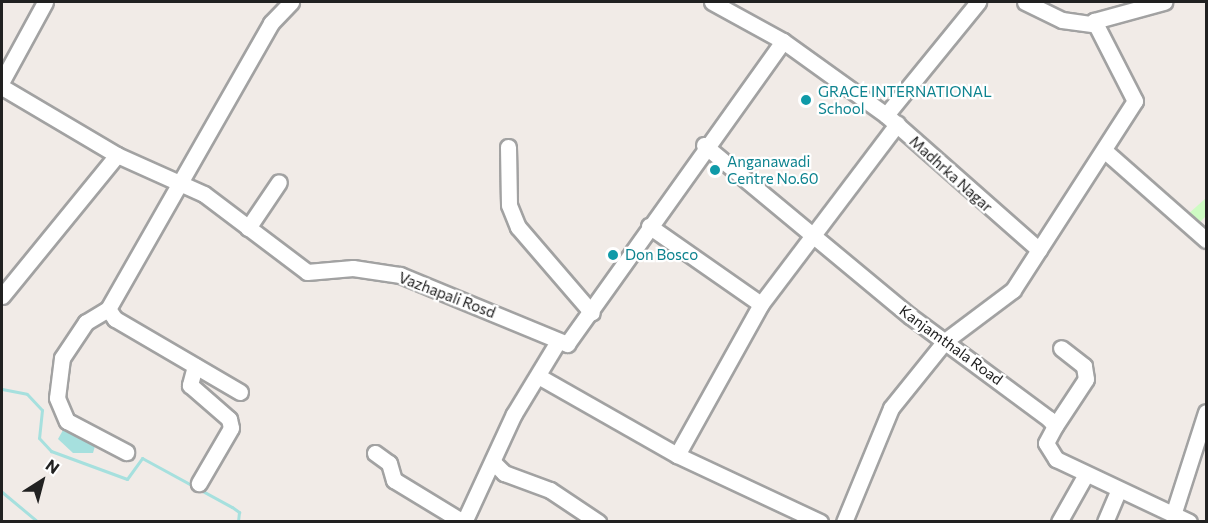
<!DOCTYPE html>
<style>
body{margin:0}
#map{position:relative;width:1208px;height:523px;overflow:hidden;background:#f1ebe7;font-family:Commissioner,sans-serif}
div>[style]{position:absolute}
.park>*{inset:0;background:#cefcc3}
.water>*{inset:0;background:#a6e0de}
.stream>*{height:3px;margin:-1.5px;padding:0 1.5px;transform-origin:1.5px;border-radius:1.5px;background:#a6e0de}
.roads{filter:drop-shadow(2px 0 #a2a2a2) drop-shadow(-2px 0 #a2a2a2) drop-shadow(0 2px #a2a2a2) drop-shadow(0 -2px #a2a2a2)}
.minor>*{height:15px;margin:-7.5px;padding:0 7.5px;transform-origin:7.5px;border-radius:7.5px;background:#fff}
.dots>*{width:16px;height:16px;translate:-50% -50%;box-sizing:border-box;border:3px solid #fff;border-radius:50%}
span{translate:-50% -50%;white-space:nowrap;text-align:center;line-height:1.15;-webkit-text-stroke:4.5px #fff;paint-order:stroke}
.culture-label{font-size:15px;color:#0d838f}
.left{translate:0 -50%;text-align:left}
.street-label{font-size:15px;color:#212121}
.frame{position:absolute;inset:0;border:3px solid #212121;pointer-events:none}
.north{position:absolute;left:12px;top:451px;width:60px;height:60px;-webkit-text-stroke:4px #fff;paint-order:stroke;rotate:36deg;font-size:16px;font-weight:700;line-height:24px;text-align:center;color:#212121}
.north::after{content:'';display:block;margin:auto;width:21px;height:27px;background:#212121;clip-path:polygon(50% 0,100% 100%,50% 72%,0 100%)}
</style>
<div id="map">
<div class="park">
<i style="clip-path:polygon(1206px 198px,1206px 216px,1198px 224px,1187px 215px)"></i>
</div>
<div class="water">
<i style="clip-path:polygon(67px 423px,97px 439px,93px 453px,73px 453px,58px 439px)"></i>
</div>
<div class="stream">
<i style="left:2px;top:389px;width:25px;rotate:11deg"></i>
<i style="left:27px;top:394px;width:22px;rotate:47deg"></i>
<i style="left:42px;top:410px;width:28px;rotate:96deg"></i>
<i style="left:39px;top:438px;width:18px;rotate:47deg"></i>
<i style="left:51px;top:451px;width:81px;rotate:20.2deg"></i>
<i style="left:127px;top:479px;width:26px;rotate:-54deg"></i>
<i style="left:142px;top:458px;width:102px;rotate:28.6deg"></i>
<i style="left:232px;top:507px;width:9px;rotate:36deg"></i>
<i style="left:239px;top:512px;width:10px;rotate:96deg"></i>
<i style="left:2px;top:492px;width:47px;rotate:39.8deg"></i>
</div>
<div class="roads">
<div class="minor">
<i style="left:712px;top:2px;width:81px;rotate:28.8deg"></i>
<i style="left:783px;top:41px;width:127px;rotate:35.7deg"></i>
<i style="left:886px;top:115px;width:204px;rotate:41.4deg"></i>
<i style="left:1025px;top:2px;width:41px;rotate:25.9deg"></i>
<i style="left:1062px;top:20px;width:30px;rotate:8deg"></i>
<i style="left:2px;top:81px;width:90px;rotate:-61.4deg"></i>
<i style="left:2px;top:87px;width:134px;rotate:30.6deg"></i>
<i style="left:117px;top:155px;width:95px;rotate:24.1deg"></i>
<i style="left:204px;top:194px;width:129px;rotate:37.1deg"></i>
<i style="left:307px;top:272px;width:46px;rotate:-5deg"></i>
<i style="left:353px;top:268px;width:48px;rotate:8.5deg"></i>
<i style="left:400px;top:275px;width:181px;rotate:22.4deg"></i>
<i style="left:567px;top:344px;width:372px;rotate:-54.5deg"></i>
<i style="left:886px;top:115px;width:146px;rotate:-50.8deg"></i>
<i style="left:704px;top:145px;width:268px;rotate:39.7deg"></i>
<i style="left:910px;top:316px;width:173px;rotate:36.5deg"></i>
<i style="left:1049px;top:419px;width:9px;rotate:49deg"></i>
<i style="left:1055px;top:426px;width:19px;rotate:118deg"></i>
<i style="left:1046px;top:443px;width:19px;rotate:58deg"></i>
<i style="left:1056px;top:459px;width:147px;rotate:25.3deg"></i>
<i style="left:508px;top:147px;width:58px;rotate:89deg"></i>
<i style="left:509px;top:205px;width:24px;rotate:68deg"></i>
<i style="left:518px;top:227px;width:113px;rotate:49.3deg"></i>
<i style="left:1104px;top:150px;width:136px;rotate:41.4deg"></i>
<i style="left:649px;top:226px;width:136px;rotate:34.9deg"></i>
<i style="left:248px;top:228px;width:55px;rotate:-56deg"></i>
<i style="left:2px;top:296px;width:182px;rotate:-50.8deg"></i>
<i style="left:108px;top:309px;width:26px;rotate:149deg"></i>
<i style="left:86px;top:322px;width:43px;rotate:123.7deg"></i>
<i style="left:62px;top:358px;width:40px;rotate:97.1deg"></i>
<i style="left:57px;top:398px;width:25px;rotate:67deg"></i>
<i style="left:67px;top:421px;width:67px;rotate:27.7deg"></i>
<i style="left:195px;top:366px;width:20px;rotate:105deg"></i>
<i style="left:190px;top:385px;width:52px;rotate:41.1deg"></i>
<i style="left:229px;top:419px;width:9px;rotate:77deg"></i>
<i style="left:231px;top:428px;width:64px;rotate:120.2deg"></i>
<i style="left:538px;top:376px;width:160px;rotate:29.6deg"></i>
<i style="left:677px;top:455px;width:158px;rotate:25.1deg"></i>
<i style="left:240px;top:392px;width:145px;rotate:-149.7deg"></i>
<i style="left:115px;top:319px;width:12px;rotate:-125deg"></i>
<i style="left:108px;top:309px;width:329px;rotate:-60.3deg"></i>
<i style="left:271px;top:23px;width:29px;rotate:-46deg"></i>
<i style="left:1055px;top:426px;width:56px;rotate:-56.6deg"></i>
<i style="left:1086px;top:379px;width:13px;rotate:-99deg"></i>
<i style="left:1084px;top:366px;width:29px;rotate:-142deg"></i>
<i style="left:375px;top:453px;width:17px;rotate:36deg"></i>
<i style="left:389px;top:463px;width:18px;rotate:74deg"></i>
<i style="left:394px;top:480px;width:81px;rotate:31.3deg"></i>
<i style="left:677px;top:455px;width:173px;rotate:-60.9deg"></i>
<i style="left:761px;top:304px;width:226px;rotate:-52.9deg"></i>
<i style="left:493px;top:462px;width:16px;rotate:45deg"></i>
<i style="left:504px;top:473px;width:49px;rotate:20.3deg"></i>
<i style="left:550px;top:490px;width:58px;rotate:33.7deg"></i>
<i style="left:1173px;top:515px;width:108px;rotate:-72.2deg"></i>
<i style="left:464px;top:522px;width:119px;rotate:-65.2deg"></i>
<i style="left:514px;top:414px;width:83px;rotate:-58.8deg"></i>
<i style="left:844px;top:522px;width:123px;rotate:-67.6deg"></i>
<i style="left:891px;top:408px;width:86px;rotate:-51.1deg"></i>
<i style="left:945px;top:341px;width:85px;rotate:-36.9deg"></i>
<i style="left:1013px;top:290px;width:225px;rotate:-57.2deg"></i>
<i style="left:1135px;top:101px;width:90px;rotate:-117.1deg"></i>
<i style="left:1094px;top:21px;width:73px;rotate:-15.2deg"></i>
<i style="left:1059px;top:522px;width:55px;rotate:-60.6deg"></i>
<i style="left:1105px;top:522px;width:33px;rotate:-67deg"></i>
</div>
</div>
<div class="dots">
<i style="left:806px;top:100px;background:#0f9aa8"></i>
<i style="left:715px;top:170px;background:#0f9aa8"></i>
<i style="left:613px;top:255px;background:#0f9aa8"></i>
</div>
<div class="culture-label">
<span class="left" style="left:818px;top:100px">GRACE INTERNATIONAL<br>School</span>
<span class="left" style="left:727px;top:170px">Anganawadi<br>Centre No.60</span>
<span class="left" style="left:625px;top:255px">Don Bosco</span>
</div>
<div class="street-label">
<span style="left:951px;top:174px;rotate:42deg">Madhrka Nagar</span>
<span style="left:447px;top:295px;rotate:21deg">Vazhapali Rosd</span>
<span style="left:951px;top:345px;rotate:36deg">Kanjamthala Road</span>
</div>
<div class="frame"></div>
<div class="north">N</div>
</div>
